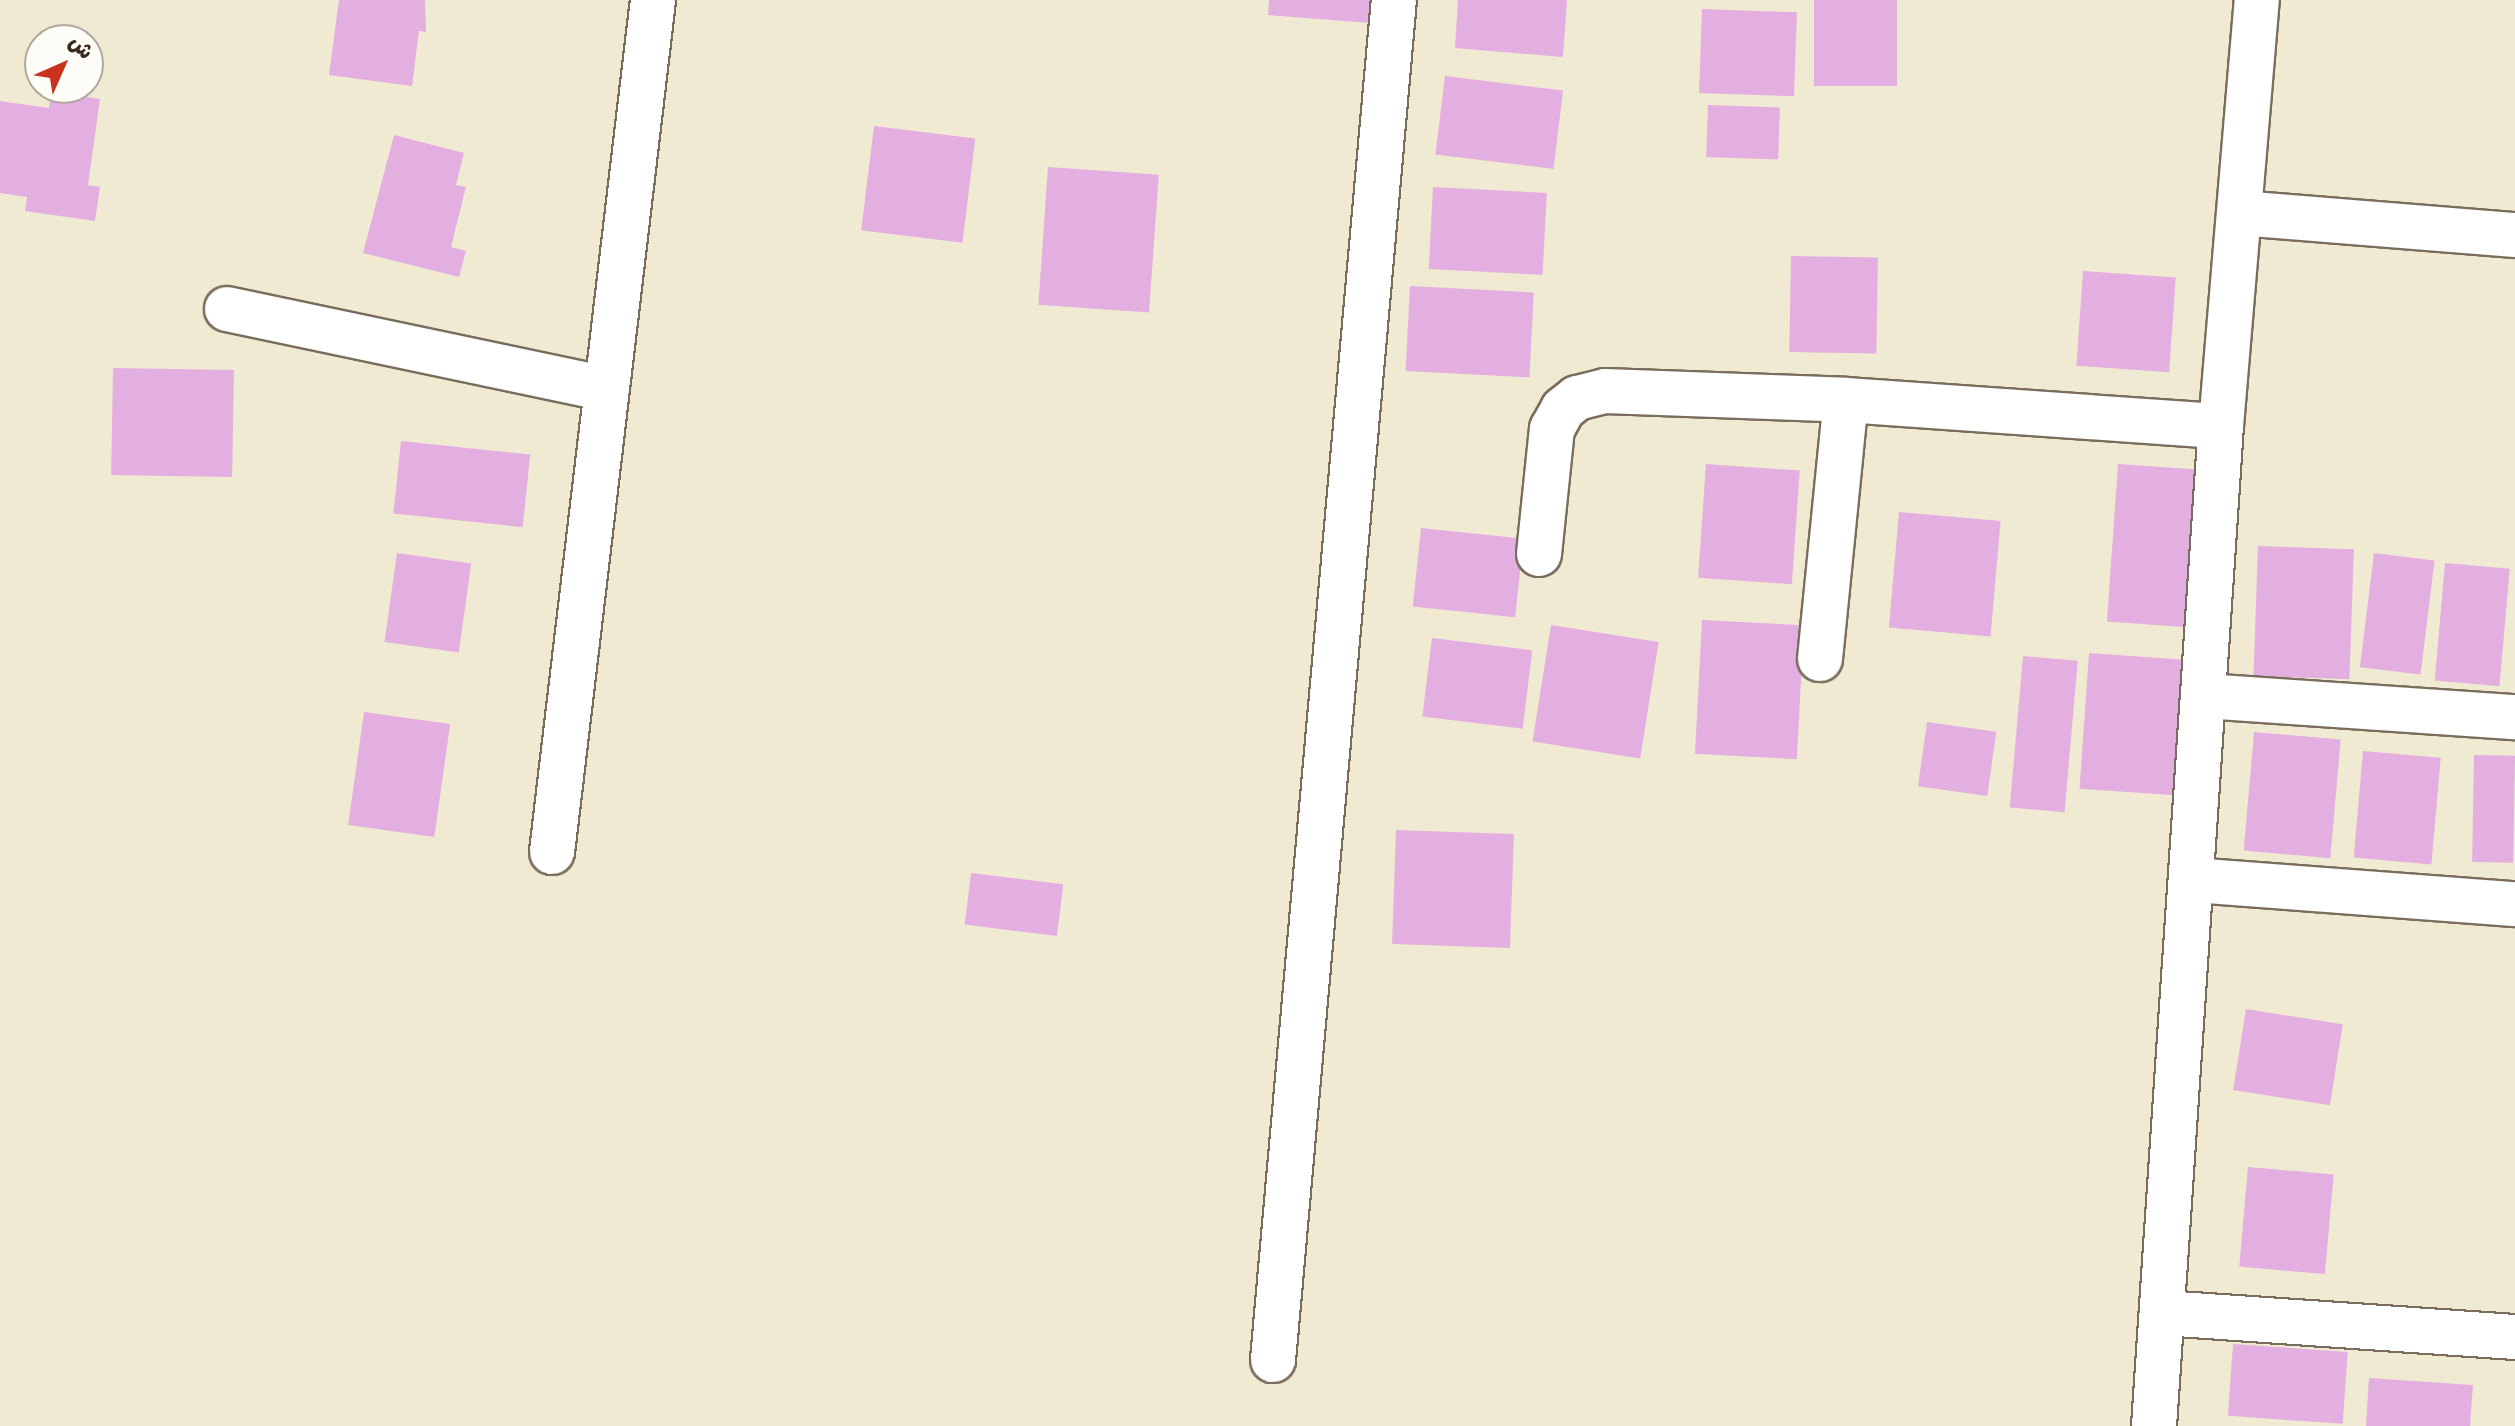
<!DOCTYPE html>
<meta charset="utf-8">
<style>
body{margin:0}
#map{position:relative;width:2515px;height:1426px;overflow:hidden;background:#f1ead3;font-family:"Indie Flower","Playpen Sans Arabic",sans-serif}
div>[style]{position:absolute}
.building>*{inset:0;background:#e3afe0;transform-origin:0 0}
.roads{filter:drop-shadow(2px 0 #7b6d5d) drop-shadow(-2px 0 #7b6d5d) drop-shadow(0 2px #7b6d5d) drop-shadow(0 -2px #7b6d5d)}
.minor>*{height:44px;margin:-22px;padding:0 22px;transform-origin:22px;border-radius:22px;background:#fff}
span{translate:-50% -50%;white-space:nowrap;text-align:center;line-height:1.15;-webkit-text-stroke:7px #fdfcf7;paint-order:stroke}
.north{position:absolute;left:24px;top:24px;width:80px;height:80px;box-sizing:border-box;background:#fdfcf7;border:2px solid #afa8a0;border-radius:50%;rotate:45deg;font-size:22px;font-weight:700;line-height:32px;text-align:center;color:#3b2a1e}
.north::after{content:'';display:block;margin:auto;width:28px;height:36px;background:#c8321e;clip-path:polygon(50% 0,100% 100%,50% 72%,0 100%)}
</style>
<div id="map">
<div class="building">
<i style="clip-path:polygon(339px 0,425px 0,426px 32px,419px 31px,412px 86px,329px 75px)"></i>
<i style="clip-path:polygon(1269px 0,1371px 0,1370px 23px,1268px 15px)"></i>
<i style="clip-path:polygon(1458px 0,1567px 0,1563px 57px,1455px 48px)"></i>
<i style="left:1814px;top:0;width:83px;height:86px"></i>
<i style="left:1702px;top:9px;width:95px;height:84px;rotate:2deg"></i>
<i style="left:1445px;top:76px;width:119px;height:79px;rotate:7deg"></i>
<i style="clip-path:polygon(51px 92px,100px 99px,88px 185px,100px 187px,95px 221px,25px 211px,27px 197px,0 193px,0 101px,49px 108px)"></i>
<i style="left:1708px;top:105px;width:72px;height:52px;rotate:2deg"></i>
<i style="left:874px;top:126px;width:102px;height:105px;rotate:7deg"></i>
<i style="clip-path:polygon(394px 135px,464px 153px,456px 185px,466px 187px,451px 247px,466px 251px,459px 277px,363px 253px)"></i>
<i style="left:1048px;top:167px;width:111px;height:138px;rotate:4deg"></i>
<i style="left:1433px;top:187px;width:114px;height:82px;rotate:3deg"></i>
<i style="left:1791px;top:256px;width:87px;height:96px;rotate:1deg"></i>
<i style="left:2083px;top:271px;width:93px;height:95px;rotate:4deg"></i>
<i style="left:1410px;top:286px;width:124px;height:85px;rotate:3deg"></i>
<i style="left:113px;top:368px;width:121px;height:107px;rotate:1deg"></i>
<i style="left:401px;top:441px;width:130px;height:73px;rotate:6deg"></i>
<i style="left:1706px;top:464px;width:94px;height:114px;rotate:4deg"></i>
<i style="left:2118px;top:464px;width:80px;height:158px;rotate:4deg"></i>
<i style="left:1899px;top:512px;width:102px;height:116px;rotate:5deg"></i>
<i style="left:1421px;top:528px;width:103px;height:79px;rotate:6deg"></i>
<i style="left:2258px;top:546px;width:96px;height:130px;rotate:2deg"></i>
<i style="left:397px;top:553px;width:75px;height:90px;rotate:8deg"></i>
<i style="left:2374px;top:553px;width:61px;height:115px;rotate:7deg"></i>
<i style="left:2445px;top:563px;width:65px;height:118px;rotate:5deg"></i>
<i style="left:1702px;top:620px;width:102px;height:134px;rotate:3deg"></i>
<i style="left:1551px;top:625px;width:109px;height:118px;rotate:9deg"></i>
<i style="left:1432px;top:638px;width:101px;height:79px;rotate:7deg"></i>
<i style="left:2089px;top:653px;width:99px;height:136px;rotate:4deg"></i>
<i style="left:2023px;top:656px;width:55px;height:152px;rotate:5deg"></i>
<i style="left:364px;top:712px;width:87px;height:114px;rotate:8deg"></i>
<i style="left:1927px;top:722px;width:70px;height:65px;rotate:8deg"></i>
<i style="left:2254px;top:732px;width:87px;height:119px;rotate:5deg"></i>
<i style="left:2363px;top:751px;width:78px;height:107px;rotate:5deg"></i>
<i style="left:2474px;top:755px;width:41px;height:107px;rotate:1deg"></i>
<i style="left:1396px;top:830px;width:118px;height:114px;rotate:2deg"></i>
<i style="left:971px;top:873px;width:93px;height:52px;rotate:7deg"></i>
<i style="left:2246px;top:1009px;width:98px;height:82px;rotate:9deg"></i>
<i style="left:2248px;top:1167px;width:86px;height:100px;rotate:5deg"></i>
<i style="left:2233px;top:1344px;width:115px;height:72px;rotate:4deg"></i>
<i style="clip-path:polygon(2369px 1378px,2473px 1385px,2470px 1426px,2366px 1426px)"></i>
</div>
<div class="roads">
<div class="minor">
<i style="left:2240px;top:213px;width:276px;rotate:4.6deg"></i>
<i style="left:227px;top:309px;width:388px;rotate:11.9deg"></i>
<i style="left:1539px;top:554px;width:126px;rotate:-84.1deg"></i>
<i style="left:1552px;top:429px;width:23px;rotate:-61deg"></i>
<i style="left:1563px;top:409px;width:18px;rotate:-38deg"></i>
<i style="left:1577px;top:398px;width:29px;rotate:-14deg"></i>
<i style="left:1605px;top:391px;width:241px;rotate:2.1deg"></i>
<i style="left:1846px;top:400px;width:376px;rotate:4deg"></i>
<i style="left:1820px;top:659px;width:260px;rotate:-84.3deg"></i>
<i style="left:2204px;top:696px;width:312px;rotate:3.9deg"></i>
<i style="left:552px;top:852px;width:858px;rotate:-83.24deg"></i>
<i style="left:2193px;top:880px;width:323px;rotate:4.3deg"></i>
<i style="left:2163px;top:1313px;width:353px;rotate:3.9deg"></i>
<i style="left:1273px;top:1360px;width:1365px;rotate:-84.92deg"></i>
<i style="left:2154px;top:1426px;width:1002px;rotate:-86.17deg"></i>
<i style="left:2221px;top:426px;width:428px;rotate:-85.2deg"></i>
</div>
</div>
<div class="north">ش</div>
</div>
